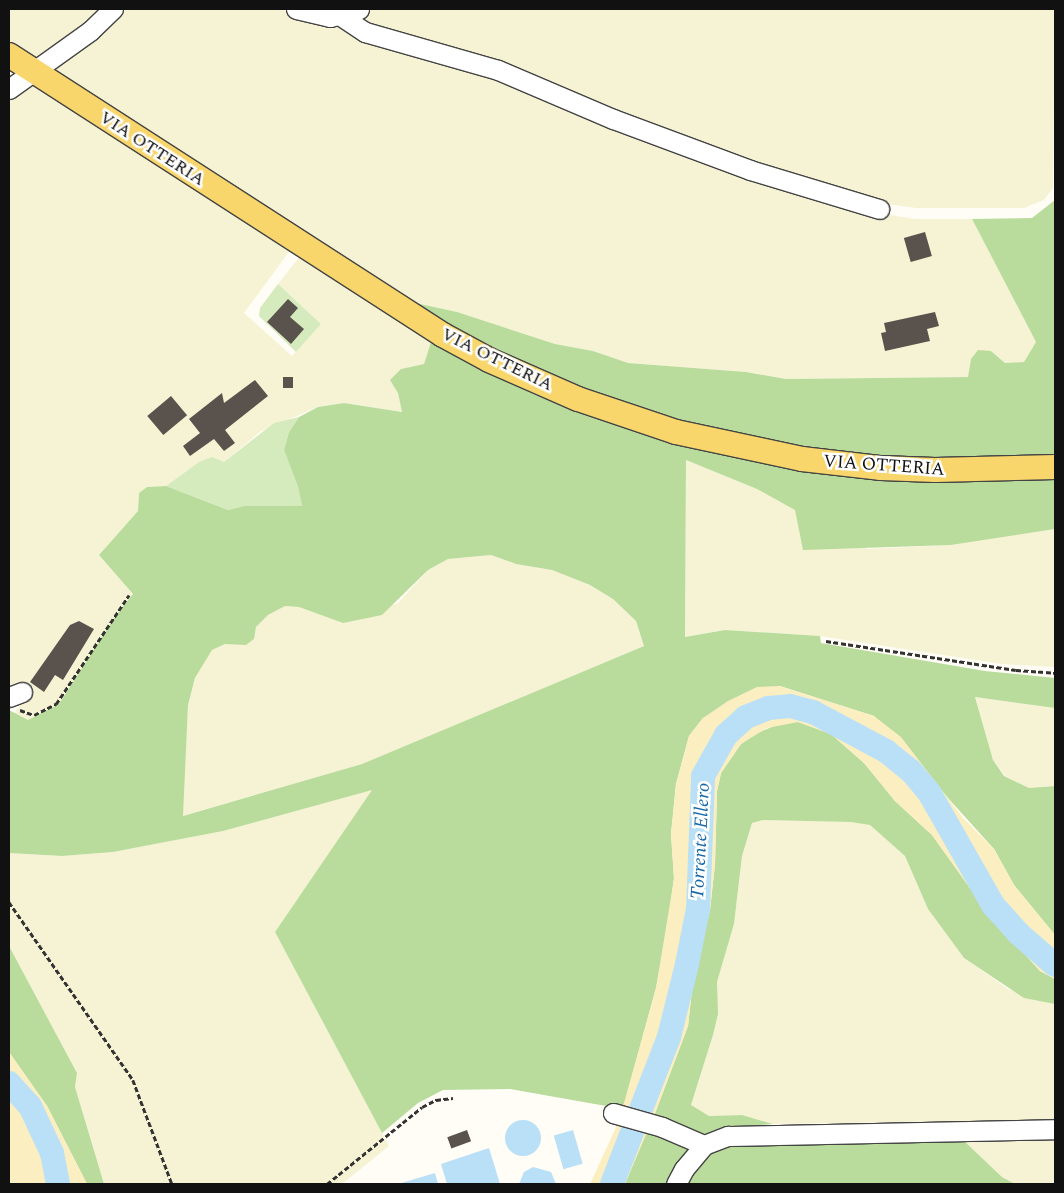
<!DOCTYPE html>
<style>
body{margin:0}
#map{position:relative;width:1064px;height:1193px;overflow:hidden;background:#fffdf5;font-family:Spectral,serif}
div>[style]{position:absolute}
.farmland>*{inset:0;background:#f6f3d4}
.green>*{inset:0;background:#d5ebbd}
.forest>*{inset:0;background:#b9dc9c}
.sand>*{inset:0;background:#fbeec1}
.water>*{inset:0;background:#b9e0f7;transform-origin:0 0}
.round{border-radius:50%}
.river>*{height:24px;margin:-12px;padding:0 12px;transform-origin:12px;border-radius:12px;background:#b9e0f7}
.building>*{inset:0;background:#5a524d;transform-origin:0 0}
.path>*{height:2.5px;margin-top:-1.25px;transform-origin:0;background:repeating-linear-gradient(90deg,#333 0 5px,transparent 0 7.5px)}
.roads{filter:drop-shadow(1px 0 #444) drop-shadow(-1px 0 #444) drop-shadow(0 1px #444) drop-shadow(0 -1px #444)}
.minor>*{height:19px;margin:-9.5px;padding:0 9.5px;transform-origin:9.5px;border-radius:9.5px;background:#fff}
.major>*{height:24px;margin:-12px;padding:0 12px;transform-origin:12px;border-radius:12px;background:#f9d66b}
span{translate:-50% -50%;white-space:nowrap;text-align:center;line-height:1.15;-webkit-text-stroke:5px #fff;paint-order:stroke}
.street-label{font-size:18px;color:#111}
.water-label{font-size:19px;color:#1768a6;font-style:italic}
.frame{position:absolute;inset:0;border:10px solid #111;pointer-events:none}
</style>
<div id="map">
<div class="farmland">
<i style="clip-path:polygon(9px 9px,97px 9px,97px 13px,38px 61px,9px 46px)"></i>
<i style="clip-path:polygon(121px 9px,280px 9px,442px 60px,872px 212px,915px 219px,972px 219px,1036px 342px,1024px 362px,1005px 363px,991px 351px,971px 359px,969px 377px,786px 379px,746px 372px,627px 363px,593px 351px,555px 344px,457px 312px,402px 300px,55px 77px,54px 63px)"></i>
<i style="clip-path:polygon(372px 9px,1055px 9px,1053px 188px,1044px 200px,1024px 208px,916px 208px,880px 203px,774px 172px,353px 20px)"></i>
<i style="clip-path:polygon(33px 84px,291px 249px,244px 313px,292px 356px,321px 324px,278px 284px,300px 256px,431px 342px,424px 364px,401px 369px,398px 393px,402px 412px,344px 403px,318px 407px,261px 431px,224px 462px,199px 462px,166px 486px,147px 487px,139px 493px,138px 511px,99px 555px,133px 594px,114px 618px,59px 704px,28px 720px,14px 714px,29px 693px,9px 687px,9px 95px,24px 85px)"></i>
<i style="clip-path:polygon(686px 460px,757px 489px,867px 549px,951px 545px,1055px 529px,1055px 667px,1002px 664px,820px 636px,725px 630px,685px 637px)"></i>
<i style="clip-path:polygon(491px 555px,516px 564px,552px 570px,590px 585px,613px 599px,636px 621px,644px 646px,362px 764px,182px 816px,188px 705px,195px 678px,212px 650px,225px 644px,253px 639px,256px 627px,268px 615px,285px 606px,299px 607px,343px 623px,398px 603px,428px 570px,448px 559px)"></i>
<i style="clip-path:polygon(975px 697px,1055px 708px,1055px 786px,1029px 788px,1005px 776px,993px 760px)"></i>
<i style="clip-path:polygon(373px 789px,275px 932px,389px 1146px,342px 1184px,104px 1184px,75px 1087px,77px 1073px,9px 946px,9px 853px,62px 856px,113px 852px,223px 831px)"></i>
<i style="clip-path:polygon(763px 820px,863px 822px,870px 825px,905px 856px,928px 909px,964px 958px,1008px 989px,1055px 1004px,1055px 1120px,773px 1124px,742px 1115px,709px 1116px,694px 1109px,691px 1105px,713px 1035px,717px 982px,734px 924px,742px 856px,752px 823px)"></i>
<i style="clip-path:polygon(1055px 1138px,1055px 1184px,1015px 1184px,1002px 1177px,963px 1140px)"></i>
</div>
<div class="green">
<i style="clip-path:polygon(278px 284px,321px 324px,296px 352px,259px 316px,260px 308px)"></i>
<i style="clip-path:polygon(299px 417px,289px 432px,284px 450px,298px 487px,302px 506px,244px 506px,228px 510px,166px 486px,199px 462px,212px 457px,224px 462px,274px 423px)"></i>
</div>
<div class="forest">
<i style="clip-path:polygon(1055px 200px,1055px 457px,971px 462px,825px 454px,648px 414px,522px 365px,402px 300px,457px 312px,555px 344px,593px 351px,628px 363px,746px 372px,786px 379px,968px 377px,971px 359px,978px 350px,991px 351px,1005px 363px,1024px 362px,1036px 342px,972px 219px,1032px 218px)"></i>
<i style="clip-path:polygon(evenodd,431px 342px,533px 394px,586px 414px,942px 480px,1055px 478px,1055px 529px,951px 545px,803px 550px,795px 510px,757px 489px,686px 460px,685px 637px,725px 630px,820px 636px,821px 643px,985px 671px,1055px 678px,1055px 708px,975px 697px,993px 760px,1004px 776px,1029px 788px,1055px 786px,1055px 935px,1014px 885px,994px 849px,874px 716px,780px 686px,703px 718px,689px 736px,676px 784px,671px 834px,674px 878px,667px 930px,656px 988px,623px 1109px,510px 1089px,443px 1090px,418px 1103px,382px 1133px,275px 932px,372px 790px,223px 831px,113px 852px,62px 856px,9px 853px,9px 710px,28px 720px,59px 704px,114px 618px,133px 594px,99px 555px,138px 511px,139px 493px,147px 487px,166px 486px,228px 510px,244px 506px,302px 506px,298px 487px,284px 450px,289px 432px,299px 417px,318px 407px,344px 403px,402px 412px,398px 393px,390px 380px,401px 369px,424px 364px,431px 342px,491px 555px,516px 564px,552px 570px,590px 585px,613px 599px,636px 621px,644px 646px,362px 764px,183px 816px,188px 705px,195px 678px,212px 650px,225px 644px,246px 645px,254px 639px,256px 627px,268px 615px,285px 606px,299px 607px,343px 623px,382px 615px,428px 570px,448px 559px,491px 555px)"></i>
<i style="clip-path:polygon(784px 722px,798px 722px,831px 734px,864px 763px,895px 801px,932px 835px,990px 916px,1040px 971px,1055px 979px,1055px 1004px,1024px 998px,964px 958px,928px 909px,905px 856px,870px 825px,851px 822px,763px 820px,752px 823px,742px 856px,734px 924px,717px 982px,718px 1014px,713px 1035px,691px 1105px,709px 1116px,742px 1115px,773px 1124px,723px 1128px,702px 1137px,654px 1116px,688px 1026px,693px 981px,710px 910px,715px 864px,717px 791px,721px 773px,741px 744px,755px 734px)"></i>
<i style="clip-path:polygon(9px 946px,77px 1073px,75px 1087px,104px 1184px,87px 1184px,47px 1106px,9px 1052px)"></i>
<i style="clip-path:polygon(647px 1129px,693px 1146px,667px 1184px,625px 1184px)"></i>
<i style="clip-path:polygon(963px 1140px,1002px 1177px,1015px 1184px,684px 1184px,704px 1155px,733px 1144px)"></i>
</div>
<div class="sand">
<i style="clip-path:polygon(779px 686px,874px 716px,901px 737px,964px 819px,994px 849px,1014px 885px,1055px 935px,1055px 979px,1040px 971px,990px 916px,932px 835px,895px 801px,864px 763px,831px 734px,798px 722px,767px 728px,741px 744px,721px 773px,717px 791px,715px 864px,710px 910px,693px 981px,688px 1026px,654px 1116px,625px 1184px,590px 1184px,619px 1121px,656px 988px,674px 879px,671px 834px,676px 784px,689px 736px,703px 718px,728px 701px,757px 687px)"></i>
<i style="clip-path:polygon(9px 1052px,47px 1106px,87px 1184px,9px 1184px)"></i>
</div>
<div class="water">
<i class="round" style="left:505px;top:1120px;width:36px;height:36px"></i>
<i style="left:573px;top:1130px;width:35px;height:20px;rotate:74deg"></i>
<i style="clip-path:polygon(489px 1148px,500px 1184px,447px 1184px,441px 1164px)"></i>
<i style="clip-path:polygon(533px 1167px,551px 1172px,556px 1184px,519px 1184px,524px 1172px)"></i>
<i style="clip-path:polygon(435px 1173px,438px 1184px,398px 1184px)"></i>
</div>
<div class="river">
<i style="left:9px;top:1083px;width:31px;rotate:48deg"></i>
<i style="left:30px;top:1106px;width:52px;rotate:64.9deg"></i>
<i style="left:52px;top:1153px;width:32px;rotate:79deg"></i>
<i style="left:612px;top:1184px;width:158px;rotate:-68.8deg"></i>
<i style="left:669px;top:1037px;width:75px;rotate:-76.1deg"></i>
<i style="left:687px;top:964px;width:56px;rotate:-78.7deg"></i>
<i style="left:698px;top:909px;width:133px;rotate:-87.8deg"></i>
<i style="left:703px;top:776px;width:47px;rotate:-60.7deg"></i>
<i style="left:726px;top:735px;width:27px;rotate:-42deg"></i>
<i style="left:746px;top:717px;width:24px;rotate:-22deg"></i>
<i style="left:768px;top:708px;width:22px;rotate:-5deg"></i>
<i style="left:790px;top:706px;width:24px;rotate:15deg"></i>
<i style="left:813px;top:712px;width:83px;rotate:28.1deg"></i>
<i style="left:886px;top:751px;width:32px;rotate:39deg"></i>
<i style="left:911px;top:771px;width:30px;rotate:50deg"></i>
<i style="left:930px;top:794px;width:128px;rotate:60.4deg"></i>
<i style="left:993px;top:905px;width:38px;rotate:48deg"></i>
<i style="left:1018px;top:933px;width:49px;rotate:40.9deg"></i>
</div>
<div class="building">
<i style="left:925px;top:232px;width:25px;height:22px;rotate:74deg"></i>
<i style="clip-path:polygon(288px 299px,298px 308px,290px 317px,304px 329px,291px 344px,267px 322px)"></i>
<i style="clip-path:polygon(935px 312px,939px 326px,927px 329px,930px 341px,885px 351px,881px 333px,886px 332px,884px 323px)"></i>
<i style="left:283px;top:377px;width:10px;height:11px"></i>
<i style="clip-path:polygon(255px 380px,268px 396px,225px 430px,235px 443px,224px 451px,214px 439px,190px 456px,183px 446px,200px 433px,189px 419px,222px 393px,224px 403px)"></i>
<i style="left:171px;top:396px;width:25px;height:31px;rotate:50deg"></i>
<i style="clip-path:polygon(79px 621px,94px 629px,63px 680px,55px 675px,44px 692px,30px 682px,70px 625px)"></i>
<i style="left:467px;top:1130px;width:12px;height:21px;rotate:70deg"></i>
</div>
<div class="path">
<i style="left:826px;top:641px;width:192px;rotate:8.7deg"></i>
<i style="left:1016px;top:670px;width:39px;rotate:4deg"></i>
<i style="left:20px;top:710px;width:15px;rotate:20deg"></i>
<i style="left:34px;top:715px;width:25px;rotate:-27deg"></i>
<i style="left:56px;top:704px;width:131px;rotate:-56.2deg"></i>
<i style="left:9px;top:902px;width:217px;rotate:55.1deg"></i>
<i style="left:133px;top:1080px;width:111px;rotate:69.4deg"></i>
<i style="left:327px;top:1184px;width:122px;rotate:-39deg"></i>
<i style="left:422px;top:1107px;width:16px;rotate:-27deg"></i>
<i style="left:436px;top:1100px;width:17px;rotate:-7deg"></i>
</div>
<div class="roads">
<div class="minor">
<i style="left:296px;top:9px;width:35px;rotate:13deg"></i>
<i style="left:330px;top:17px;width:30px;rotate:-15deg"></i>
<i style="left:341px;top:16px;width:29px;rotate:34deg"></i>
<i style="left:365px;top:32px;width:138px;rotate:15.9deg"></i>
<i style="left:498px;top:70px;width:125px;rotate:23.1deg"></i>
<i style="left:613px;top:119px;width:146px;rotate:20.4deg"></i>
<i style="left:750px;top:170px;width:135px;rotate:16.8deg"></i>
<i style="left:9px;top:89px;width:100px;rotate:-35.6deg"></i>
<i style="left:90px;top:31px;width:32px;rotate:-44deg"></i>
<i style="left:9px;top:697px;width:14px;rotate:-21deg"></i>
<i style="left:613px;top:1113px;width:51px;rotate:15.9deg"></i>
<i style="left:662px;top:1127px;width:46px;rotate:23.2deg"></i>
<i style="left:676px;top:1184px;width:17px;rotate:-62deg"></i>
<i style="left:684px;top:1169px;width:31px;rotate:-50deg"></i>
<i style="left:704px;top:1145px;width:26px;rotate:-21deg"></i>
<i style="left:728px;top:1136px;width:327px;rotate:-1.2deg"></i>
</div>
<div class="major">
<i style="left:9px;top:55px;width:516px;rotate:32.83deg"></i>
<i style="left:443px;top:335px;width:52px;rotate:28.5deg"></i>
<i style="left:489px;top:360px;width:97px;rotate:23.7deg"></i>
<i style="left:578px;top:399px;width:103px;rotate:18.6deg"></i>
<i style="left:676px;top:432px;width:129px;rotate:12.1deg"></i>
<i style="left:802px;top:459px;width:80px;rotate:6.5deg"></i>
<i style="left:881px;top:468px;width:54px;rotate:2.1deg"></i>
<i style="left:935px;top:470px;width:120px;rotate:-1.4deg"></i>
</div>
</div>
<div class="street-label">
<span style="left:152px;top:149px;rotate:33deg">VIA OTTERIA</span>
<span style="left:497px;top:360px;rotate:26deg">VIA OTTERIA</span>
<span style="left:884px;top:466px;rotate:4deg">VIA OTTERIA</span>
</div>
<div class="water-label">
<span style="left:701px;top:841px;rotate:-87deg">Torrente Ellero</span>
</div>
<div class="frame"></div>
</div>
